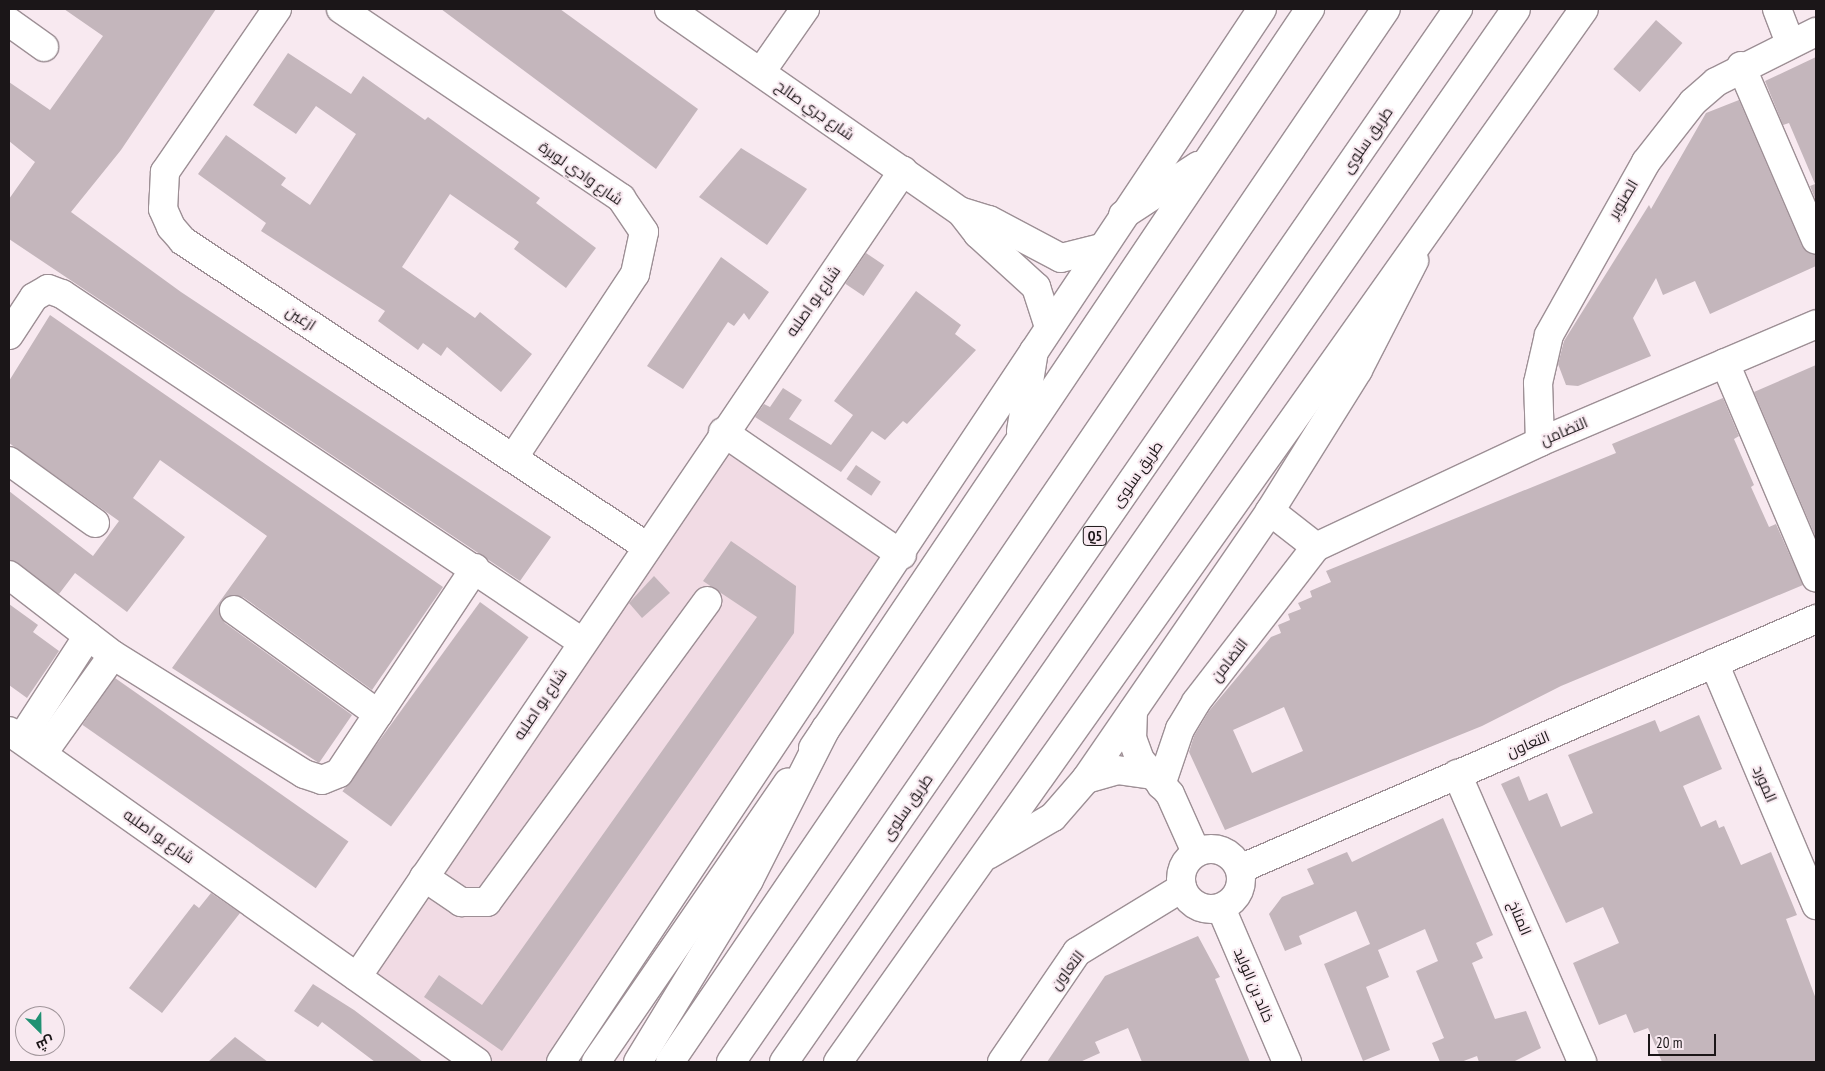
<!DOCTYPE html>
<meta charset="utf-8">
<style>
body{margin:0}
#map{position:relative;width:1825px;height:1071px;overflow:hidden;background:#f8e9f0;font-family:"PT Sans Narrow",Cairo,sans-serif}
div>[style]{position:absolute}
.built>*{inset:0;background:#f1dbe4}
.building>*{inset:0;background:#c4b6bc;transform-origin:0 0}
.roads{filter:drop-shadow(1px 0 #9d8f95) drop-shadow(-1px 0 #9d8f95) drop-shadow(0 1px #9d8f95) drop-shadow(0 -1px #9d8f95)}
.minor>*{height:28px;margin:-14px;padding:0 14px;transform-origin:14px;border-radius:14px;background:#fff}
.minor>.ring{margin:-14px;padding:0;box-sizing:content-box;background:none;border:28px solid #fff;border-radius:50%}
.major>*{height:28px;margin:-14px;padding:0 14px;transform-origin:14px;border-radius:14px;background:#fff}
.highway>*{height:28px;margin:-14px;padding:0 14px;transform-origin:14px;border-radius:14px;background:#fff}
span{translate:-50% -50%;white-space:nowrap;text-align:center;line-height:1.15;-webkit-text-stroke:4px #f8e9f0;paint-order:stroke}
.shield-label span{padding:1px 4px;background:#f8e9f0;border:1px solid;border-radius:4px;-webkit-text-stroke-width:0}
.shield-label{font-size:14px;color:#1b1618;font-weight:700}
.street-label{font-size:15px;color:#1b1618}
.frame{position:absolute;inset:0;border:10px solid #1b1618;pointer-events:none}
.north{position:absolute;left:15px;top:1006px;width:50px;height:50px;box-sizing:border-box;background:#f8e9f0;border:1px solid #a0959a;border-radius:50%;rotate:157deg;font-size:14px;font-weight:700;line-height:20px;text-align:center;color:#1b1618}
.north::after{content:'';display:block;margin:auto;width:18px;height:22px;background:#209173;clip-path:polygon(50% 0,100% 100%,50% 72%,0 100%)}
.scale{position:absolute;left:1648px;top:1034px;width:68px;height:22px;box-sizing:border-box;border:2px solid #1b1618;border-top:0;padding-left:6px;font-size:15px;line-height:18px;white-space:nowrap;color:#1b1618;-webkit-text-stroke:4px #f8e9f0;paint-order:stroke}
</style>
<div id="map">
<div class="built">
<i style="clip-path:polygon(724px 440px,892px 558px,553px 1062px,488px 1062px,368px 977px)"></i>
</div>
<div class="building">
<i style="clip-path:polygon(64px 9px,216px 9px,121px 150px,71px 212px,181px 292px,551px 537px,520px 581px,9px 239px,9px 199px,35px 162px,9px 141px,9px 82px,50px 110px,103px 36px)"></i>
<i style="clip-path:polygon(441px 9px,560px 9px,698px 109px,656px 169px)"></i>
<i style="left:1656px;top:20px;width:35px;height:65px;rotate:41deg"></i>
<i style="clip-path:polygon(288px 53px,351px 94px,363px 76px,425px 120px,428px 117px,540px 198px,536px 203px,596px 248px,566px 288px,514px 249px,519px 242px,450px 194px,402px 267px,475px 318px,480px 312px,532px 354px,501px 392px,447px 347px,441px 356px,423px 343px,418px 350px,378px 321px,385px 311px,261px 231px,266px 223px,198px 174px,226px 135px,286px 178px,281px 185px,310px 205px,356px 134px,316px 106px,296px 134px,253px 105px)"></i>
<i style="clip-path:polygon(1816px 57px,1816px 201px,1810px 186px,1815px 184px,1789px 123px,1783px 125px,1765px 81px)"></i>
<i style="clip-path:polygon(1739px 100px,1802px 246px,1816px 255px,1816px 266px,1710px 314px,1695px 281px,1663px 295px,1656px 278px,1633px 318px,1651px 356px,1578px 386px,1566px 385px,1558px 364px,1564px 341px,1649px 205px,1651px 209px,1706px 113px)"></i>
<i style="clip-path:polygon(741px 148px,807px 189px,767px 245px,699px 197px)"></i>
<i style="left:866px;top:253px;width:22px;height:37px;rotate:34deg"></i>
<i style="clip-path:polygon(721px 257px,769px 292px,749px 320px,744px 313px,734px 326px,728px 322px,683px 389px,647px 366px)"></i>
<i style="clip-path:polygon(916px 291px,961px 325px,955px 334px,976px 350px,907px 424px,903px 421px,885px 440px,872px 431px,841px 472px,755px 417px,764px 404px,770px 407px,783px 388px,802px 400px,789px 419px,831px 445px,853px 415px,834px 401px)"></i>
<i style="clip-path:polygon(50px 315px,443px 587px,372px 690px,243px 597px,228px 596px,221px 601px,220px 616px,225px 623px,352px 715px,319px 763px,172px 668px,267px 536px,160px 460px,133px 498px,185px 537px,127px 612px,75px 573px,59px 594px,9px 560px,9px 491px,93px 556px,119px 521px,9px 443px,9px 381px)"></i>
<i style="clip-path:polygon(1816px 365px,1816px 538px,1754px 392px)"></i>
<i style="clip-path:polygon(evenodd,1723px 398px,1739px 436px,1734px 439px,1754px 485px,1751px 487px,1769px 527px,1776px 524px,1803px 585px,1561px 686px,1482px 726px,1225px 830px,1189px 752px,1194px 736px,1209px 711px,1271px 637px,1281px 633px,1278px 625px,1290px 620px,1288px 614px,1301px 609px,1298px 603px,1312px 597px,1310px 591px,1331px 582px,1326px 571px,1616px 453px,1612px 444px,1723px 398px,1284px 707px,1303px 751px,1252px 773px,1233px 730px,1284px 707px)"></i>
<i style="left:856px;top:465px;width:30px;height:17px;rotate:34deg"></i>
<i style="clip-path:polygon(731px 541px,796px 586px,794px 633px,502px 1051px,424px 997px,439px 975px,482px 1005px,757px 617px,703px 581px)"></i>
<i style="clip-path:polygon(654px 576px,670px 593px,642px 618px,629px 603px)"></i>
<i style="left:480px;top:602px;width:60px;height:234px;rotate:36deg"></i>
<i style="clip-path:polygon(9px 604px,38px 625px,33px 632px,59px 651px,27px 698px,9px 685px)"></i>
<i style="left:115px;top:678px;width:285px;height:57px;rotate:35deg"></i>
<i style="clip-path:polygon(1699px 715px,1722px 769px,1683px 786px,1701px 827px,1716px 820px,1719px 828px,1724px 826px,1741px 865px,1771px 852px,1797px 915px,1786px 919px,1816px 999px,1816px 1062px,1662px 1062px,1648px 1028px,1634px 1033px,1626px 1014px,1599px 1025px,1573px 963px,1619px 943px,1603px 907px,1566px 923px,1501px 784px,1519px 776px,1529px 801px,1547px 793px,1561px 827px,1593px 813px,1568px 755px,1655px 720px,1660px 732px)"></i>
<i style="clip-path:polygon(1443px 818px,1493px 935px,1476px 943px,1483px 958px,1472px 963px,1495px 1019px,1526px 1011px,1541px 1048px,1513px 1062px,1479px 1062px,1477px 1056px,1461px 1062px,1440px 1062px,1432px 1043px,1444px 1038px,1416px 971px,1438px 961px,1425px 929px,1378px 950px,1389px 977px,1366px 987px,1390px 1050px,1363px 1061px,1324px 964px,1370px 944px,1356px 911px,1299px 936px,1302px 944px,1285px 951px,1269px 914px,1282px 897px,1314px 884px,1307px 869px,1347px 852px,1352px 862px)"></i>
<i style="clip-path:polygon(211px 893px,240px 913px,162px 1013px,129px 988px,194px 904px,199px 908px)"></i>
<i style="clip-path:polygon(1198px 936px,1220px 977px,1215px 979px,1250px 1062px,1142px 1062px,1128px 1028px,1095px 1042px,1100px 1053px,1080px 1062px,1047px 1062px,1105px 976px)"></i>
<i style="clip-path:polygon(313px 984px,354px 1010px,423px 1062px,375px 1062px,322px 1022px,318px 1027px,294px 1011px)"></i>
<i style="clip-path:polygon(235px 1037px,268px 1062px,208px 1062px)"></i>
</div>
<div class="roads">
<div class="minor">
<i style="left:277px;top:9px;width:198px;rotate:124.5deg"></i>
<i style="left:165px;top:172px;width:37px;rotate:93deg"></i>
<i style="left:163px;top:209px;width:20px;rotate:66deg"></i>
<i style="left:171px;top:227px;width:18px;rotate:49deg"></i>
<i style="left:183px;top:241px;width:554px;rotate:33.37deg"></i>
<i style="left:341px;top:9px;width:338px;rotate:34deg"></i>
<i style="left:621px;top:198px;width:41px;rotate:55.9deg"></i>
<i style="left:644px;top:232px;width:43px;rotate:102.1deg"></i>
<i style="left:635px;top:274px;width:219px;rotate:123.5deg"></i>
<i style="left:669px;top:9px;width:356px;rotate:34.8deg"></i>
<i style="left:961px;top:212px;width:28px;rotate:52deg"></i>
<i style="left:978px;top:234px;width:79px;rotate:42.4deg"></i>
<i style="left:1036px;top:287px;width:42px;rotate:72deg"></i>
<i style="left:1777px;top:9px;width:36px;rotate:69deg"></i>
<i style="left:9px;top:22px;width:43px;rotate:35.5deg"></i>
<i style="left:1741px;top:66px;width:189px;rotate:66.7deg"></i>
<i style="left:761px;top:72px;width:77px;rotate:-55.1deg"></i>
<i style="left:962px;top:212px;width:28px;rotate:17deg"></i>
<i style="left:989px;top:220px;width:81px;rotate:27.8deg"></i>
<i style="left:1061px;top:258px;width:41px;rotate:-14deg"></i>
<i style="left:9px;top:335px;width:45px;rotate:-56.7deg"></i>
<i style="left:34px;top:297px;width:16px;rotate:-30deg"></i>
<i style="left:48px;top:289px;width:15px;rotate:20deg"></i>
<i style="left:62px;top:294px;width:626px;rotate:33.79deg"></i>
<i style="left:1725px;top:363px;width:233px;rotate:67deg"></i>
<i style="left:723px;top:432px;width:217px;rotate:34.5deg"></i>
<i style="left:1540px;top:442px;width:59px;rotate:-91.9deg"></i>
<i style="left:1538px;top:383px;width:49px;rotate:-77.1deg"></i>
<i style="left:1549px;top:335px;width:198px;rotate:-60.7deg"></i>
<i style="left:1646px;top:162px;width:76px;rotate:-51.9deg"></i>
<i style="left:1693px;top:102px;width:30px;rotate:-41deg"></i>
<i style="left:1716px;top:82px;width:112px;rotate:-26.6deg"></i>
<i style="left:9px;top:461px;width:106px;rotate:35.8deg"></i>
<i style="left:1270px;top:511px;width:58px;rotate:38deg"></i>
<i style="left:9px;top:575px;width:131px;rotate:37.6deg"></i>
<i style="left:113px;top:655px;width:225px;rotate:31.9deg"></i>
<i style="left:304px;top:774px;width:19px;rotate:18deg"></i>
<i style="left:322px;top:780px;width:18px;rotate:-22deg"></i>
<i style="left:339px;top:773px;width:246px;rotate:-56.4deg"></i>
<i style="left:234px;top:610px;width:178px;rotate:35.8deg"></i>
<i style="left:1714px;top:663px;width:263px;rotate:67.1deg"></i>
<i style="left:1133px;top:711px;width:27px;rotate:92deg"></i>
<i style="left:1132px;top:738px;width:23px;rotate:70deg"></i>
<i style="left:1140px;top:760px;width:45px;rotate:48.6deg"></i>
<i style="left:1170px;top:794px;width:64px;rotate:65.9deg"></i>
<i style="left:9px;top:731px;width:573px;rotate:35.27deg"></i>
<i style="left:21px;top:739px;width:123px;rotate:-57deg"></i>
<i style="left:43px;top:753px;width:120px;rotate:-54.5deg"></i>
<i style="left:1457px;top:774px;width:314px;rotate:66.5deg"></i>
<i style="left:1086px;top:779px;width:32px;rotate:-16deg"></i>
<i style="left:1117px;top:770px;width:34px;rotate:8deg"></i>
<i style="left:1161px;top:785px;width:59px;rotate:-71.3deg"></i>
<i style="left:1180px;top:729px;width:31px;rotate:-59deg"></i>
<i style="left:1196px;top:702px;width:196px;rotate:-52.3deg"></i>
<i style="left:1316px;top:547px;width:247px;rotate:-25.1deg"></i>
<i style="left:1540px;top:442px;width:300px;rotate:-23.1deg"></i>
<i class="ring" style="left:1181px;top:849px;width:32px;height:32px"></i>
<i style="left:988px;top:855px;width:75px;rotate:-30.3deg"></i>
<i style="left:1053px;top:817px;width:50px;rotate:-49deg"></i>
<i style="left:1086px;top:779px;width:325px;rotate:-55.5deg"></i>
<i style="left:1270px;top:511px;width:166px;rotate:-58deg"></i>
<i style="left:1358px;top:370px;width:123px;rotate:-62.8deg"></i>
<i style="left:1240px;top:869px;width:628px;rotate:-23.46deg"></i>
<i style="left:424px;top:877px;width:45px;rotate:34deg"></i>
<i style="left:461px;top:902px;width:26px"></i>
<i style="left:487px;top:902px;width:373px;rotate:-53.8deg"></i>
<i style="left:1221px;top:908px;width:168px;rotate:66.8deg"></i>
<i style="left:357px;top:977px;width:974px;rotate:-55.89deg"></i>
<i style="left:561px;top:1062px;width:1265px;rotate:-56.35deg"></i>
<i style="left:1002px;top:1062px;width:133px;rotate:-55.7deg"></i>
<i style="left:1077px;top:952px;width:123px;rotate:-31.4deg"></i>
</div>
<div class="major">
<i style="left:1123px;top:215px;width:90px;rotate:-33.2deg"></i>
<i style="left:1021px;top:431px;width:81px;rotate:-80.8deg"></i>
<i style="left:813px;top:748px;width:891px;rotate:-56.08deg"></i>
<i style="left:596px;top:1062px;width:339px;rotate:-55.5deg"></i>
<i style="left:838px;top:1062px;width:1290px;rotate:-54.68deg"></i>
</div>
<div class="highway">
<i style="left:638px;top:1062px;width:213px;rotate:-58.6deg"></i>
<i style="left:749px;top:880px;width:170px;rotate:-63.1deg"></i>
<i style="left:670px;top:1062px;width:1273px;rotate:-55.79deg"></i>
<i style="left:731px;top:1062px;width:1280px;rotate:-55.38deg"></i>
<i style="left:784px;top:1062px;width:1282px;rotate:-55.19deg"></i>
</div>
</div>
<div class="shield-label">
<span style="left:1095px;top:536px">Q5</span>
</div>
<div class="street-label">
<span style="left:815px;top:110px;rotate:35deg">شارع جري صالح</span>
<span style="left:1367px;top:140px;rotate:-55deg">طريق سلوى</span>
<span style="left:581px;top:173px;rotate:35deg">شارع وادي لوبرة</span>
<span style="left:1623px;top:199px;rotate:-59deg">الصنوبر</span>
<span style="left:813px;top:301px;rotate:-55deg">شارع بو اصلبه</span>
<span style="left:301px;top:318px;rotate:33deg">ازغين</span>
<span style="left:1564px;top:431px;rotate:-23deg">التضامن</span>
<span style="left:1137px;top:474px;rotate:-55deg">طريق سلوى</span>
<span style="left:1229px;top:660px;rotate:-52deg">التضامن</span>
<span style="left:540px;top:704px;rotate:-56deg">شارع بو اصلبه</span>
<span style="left:1528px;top:744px;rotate:-23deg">التعاون</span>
<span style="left:1765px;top:784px;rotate:67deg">المورد</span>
<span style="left:907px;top:807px;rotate:-55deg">طريق سلوى</span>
<span style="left:159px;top:836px;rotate:35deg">شارع بو اصلبه</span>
<span style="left:1520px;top:918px;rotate:67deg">المناخ</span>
<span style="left:1067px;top:970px;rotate:-52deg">التعاون</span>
<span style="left:1254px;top:985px;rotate:67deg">خالد بن الوليد</span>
</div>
<div class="frame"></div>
<div class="north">ش</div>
<div class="scale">20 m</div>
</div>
